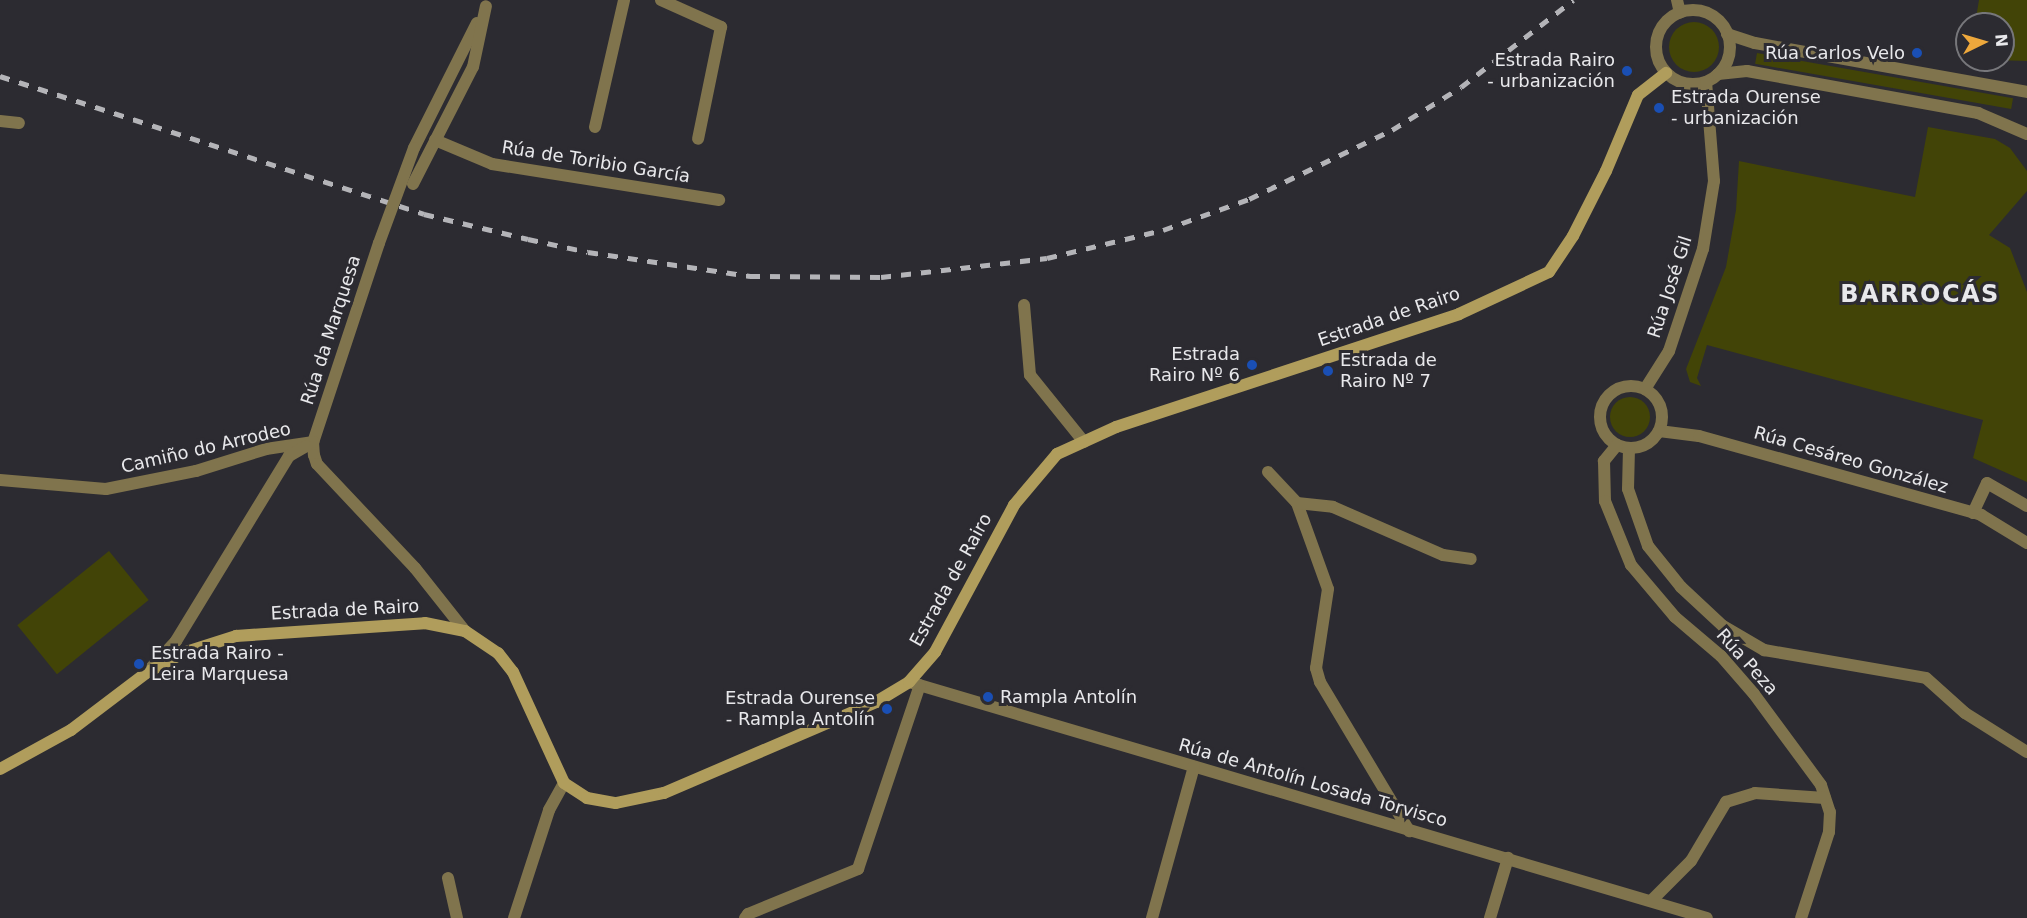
<!DOCTYPE html>
<meta charset="utf-8">
<style>
body{margin:0}
#map{position:relative;width:2027px;height:918px;overflow:hidden;background:#2c2b31;font-family:"DejaVu Sans",sans-serif}
div>[style]{position:absolute}
.green>*{inset:0;background:#424407;transform-origin:0 0}
.round{border-radius:50%}
.street>*{height:12px;margin:-6px;padding:0 6px;transform-origin:6px;border-radius:6px;background:#80744d}
.street>.ring{margin:-6px;padding:0;box-sizing:content-box;background:none;border:12px solid #80744d;border-radius:50%}
.secondary>*{height:12px;margin:-6px;padding:0 6px;transform-origin:6px;border-radius:6px;background:#b09d5c}
.rail>*{height:4.5px;margin-top:-2.25px;transform-origin:0;background:repeating-linear-gradient(90deg,#b4b4b8 0 10px,transparent 0 20px)}
.street-bridge>*{height:12px;margin:-6px;padding:0 6px;transform-origin:6px;border-radius:6px;background:#80744d}
.dots>*{width:16px;height:16px;translate:-50% -50%;box-sizing:border-box;border:3px solid #2c2b31;border-radius:50%}
span{translate:-50% -50%;white-space:nowrap;text-align:center;line-height:1.15;-webkit-text-stroke:6px #2c2b31;paint-order:stroke}
.poi-label{font-size:18px;color:#e8e8eb}
.right{translate:-100% -50%;text-align:right}
.left{translate:0 -50%;text-align:left}
.street-label{font-size:18px;color:#e8e8eb}
.district-label{font-size:24px;color:#e8e8eb;font-weight:700;letter-spacing:1.5px}
.north{position:absolute;left:1955px;top:12px;width:60px;height:60px;box-sizing:border-box;background:#2c2b31;border:2px solid #77777b;border-radius:50%;rotate:85deg;font-size:16px;font-weight:700;line-height:24px;text-align:center;color:#e8e8eb}
.north::after{content:'';display:block;margin:auto;width:21px;height:27px;background:#eea83c;clip-path:polygon(50% 0,100% 100%,50% 72%,0 100%)}
</style>
<div id="map">
<div class="green">
<i style="clip-path:polygon(1979px 0,2027px 0,2027px 61px,1994px 60px,2003px 60px,2003px 24px,1975px 24px)"></i>
<i class="round" style="left:1669px;top:22px;width:50px;height:50px"></i>
<i style="left:1757px;top:53px;width:260px;height:11px;rotate:10deg"></i>
<i style="clip-path:polygon(1928px 127px,1995px 139px,2010px 148px,2027px 171px,2027px 191px,1989px 235px,2010px 248px,2027px 292px,2027px 482px,1973px 458px,1983px 420px,1707px 345px,1697px 378px,1701px 386px,1690px 382px,1686px 369px,1726px 267px,1736px 210px,1739px 161px,1915px 197px)"></i>
<i class="round" style="left:1610px;top:397px;width:40px;height:40px"></i>
<i style="left:109px;top:551px;width:63px;height:118px;rotate:51deg"></i>
</div>
<div class="street">
<i style="left:661px;top:0;width:66px;rotate:24.2deg"></i>
<i style="left:721px;top:27px;width:114px;rotate:101.6deg"></i>
<i style="left:1677px;top:0;width:13px;rotate:77deg"></i>
<i class="ring" style="left:1656px;top:10px;width:62px;height:62px"></i>
<i style="left:1727px;top:34px;width:29px;rotate:18deg"></i>
<i style="left:1755px;top:43px;width:276px;rotate:10.2deg"></i>
<i style="left:1718px;top:74px;width:29px;rotate:-6deg"></i>
<i style="left:1747px;top:71px;width:235px;rotate:10.3deg"></i>
<i style="left:1978px;top:113px;width:53px;rotate:23.2deg"></i>
<i style="left:0;top:121px;width:19px;rotate:6deg"></i>
<i style="left:595px;top:127px;width:130px;rotate:-77.1deg"></i>
<i style="left:435px;top:140px;width:62px;rotate:22.8deg"></i>
<i style="left:492px;top:164px;width:230px;rotate:9deg"></i>
<i style="left:414px;top:148px;width:140px;rotate:-63.3deg"></i>
<i style="left:413px;top:184px;width:131px;rotate:-62.9deg"></i>
<i style="left:473px;top:67px;width:62px;rotate:-78deg"></i>
<i style="left:379px;top:243px;width:210px;rotate:108.3deg"></i>
<i style="left:313px;top:442px;width:13px;rotate:86deg"></i>
<i style="left:314px;top:455px;width:9px;rotate:72deg"></i>
<i style="left:317px;top:464px;width:143px;rotate:46.7deg"></i>
<i style="left:415px;top:568px;width:80px;rotate:51.6deg"></i>
<i style="left:1024px;top:305px;width:70px;rotate:85.1deg"></i>
<i style="left:1030px;top:375px;width:86px;rotate:51.1deg"></i>
<i class="ring" style="left:1600px;top:386px;width:50px;height:50px"></i>
<i style="left:1645px;top:389px;width:45px;rotate:-57.7deg"></i>
<i style="left:1669px;top:351px;width:108px;rotate:-71.6deg"></i>
<i style="left:1703px;top:249px;width:69px;rotate:-80.8deg"></i>
<i style="left:1714px;top:181px;width:99px;rotate:-94.6deg"></i>
<i style="left:1659px;top:431px;width:40px;rotate:7.1deg"></i>
<i style="left:1699px;top:436px;width:293px;rotate:15.6deg"></i>
<i style="left:1981px;top:515px;width:54px;rotate:31.3deg"></i>
<i style="left:1617px;top:445px;width:21px;rotate:129deg"></i>
<i style="left:1604px;top:461px;width:40px;rotate:88.6deg"></i>
<i style="left:1605px;top:501px;width:69px;rotate:67.9deg"></i>
<i style="left:1631px;top:565px;width:68px;rotate:49.8deg"></i>
<i style="left:1675px;top:617px;width:60px;rotate:40.3deg"></i>
<i style="left:1721px;top:656px;width:50px;rotate:49deg"></i>
<i style="left:1754px;top:694px;width:113px;rotate:53.6deg"></i>
<i style="left:1821px;top:785px;width:28px;rotate:72deg"></i>
<i style="left:1830px;top:812px;width:20px;rotate:93deg"></i>
<i style="left:1829px;top:832px;width:90px;rotate:108deg"></i>
<i style="left:1629px;top:448px;width:41px;rotate:91.4deg"></i>
<i style="left:1628px;top:489px;width:60px;rotate:70.7deg"></i>
<i style="left:1648px;top:546px;width:53px;rotate:51.2deg"></i>
<i style="left:1681px;top:587px;width:57px;rotate:42.9deg"></i>
<i style="left:1723px;top:626px;width:48px;rotate:30.3deg"></i>
<i style="left:1764px;top:650px;width:164px;rotate:9.8deg"></i>
<i style="left:1926px;top:678px;width:52px;rotate:41.9deg"></i>
<i style="left:1965px;top:713px;width:73px;rotate:32.2deg"></i>
<i style="left:1268px;top:472px;width:42px;rotate:46.9deg"></i>
<i style="left:1297px;top:503px;width:91px;rotate:70.2deg"></i>
<i style="left:1328px;top:589px;width:80px;rotate:98.6deg"></i>
<i style="left:1316px;top:668px;width:15px;rotate:74deg"></i>
<i style="left:1320px;top:682px;width:174px;rotate:59.1deg"></i>
<i style="left:0;top:480px;width:106px;rotate:4.9deg"></i>
<i style="left:106px;top:489px;width:92px;rotate:-11.3deg"></i>
<i style="left:196px;top:471px;width:73px;rotate:-17.4deg"></i>
<i style="left:266px;top:449px;width:48px;rotate:-8.5deg"></i>
<i style="left:1297px;top:503px;width:36px;rotate:6deg"></i>
<i style="left:1333px;top:507px;width:120px;rotate:23.6deg"></i>
<i style="left:1443px;top:555px;width:28px;rotate:8deg"></i>
<i style="left:1973px;top:513px;width:33px;rotate:-65deg"></i>
<i style="left:1987px;top:483px;width:46px;rotate:29.9deg"></i>
<i style="left:149px;top:670px;width:40px;rotate:-47deg"></i>
<i style="left:176px;top:641px;width:217px;rotate:-58.6deg"></i>
<i style="left:289px;top:456px;width:20px;rotate:-30deg"></i>
<i style="left:909px;top:682px;width:832px;rotate:16.48deg"></i>
<i style="left:448px;top:878px;width:41px;rotate:77.3deg"></i>
<i style="left:1652px;top:900px;width:55px;rotate:-45deg"></i>
<i style="left:1691px;top:861px;width:69px;rotate:-59.3deg"></i>
<i style="left:1726px;top:802px;width:30px;rotate:-17deg"></i>
<i style="left:1755px;top:793px;width:70px;rotate:4.1deg"></i>
<i style="left:514px;top:918px;width:114px;rotate:-72deg"></i>
<i style="left:549px;top:810px;width:31px;rotate:-61deg"></i>
<i style="left:745px;top:918px;width:5px;rotate:-53deg"></i>
<i style="left:748px;top:914px;width:119px;rotate:-22.2deg"></i>
<i style="left:858px;top:869px;width:194px;rotate:-71.4deg"></i>
<i style="left:1152px;top:918px;width:157px;rotate:-74.5deg"></i>
<i style="left:1490px;top:918px;width:63px;rotate:-73.3deg"></i>
</div>
<div class="secondary">
<i style="left:0;top:769px;width:81px;rotate:-28.8deg"></i>
<i style="left:71px;top:730px;width:94px;rotate:-37.2deg"></i>
<i style="left:146px;top:673px;width:42px;rotate:-28.4deg"></i>
<i style="left:183px;top:653px;width:56px;rotate:-17.8deg"></i>
<i style="left:236px;top:636px;width:189px;rotate:-3.9deg"></i>
<i style="left:425px;top:623px;width:41px;rotate:11.3deg"></i>
<i style="left:465px;top:631px;width:40px;rotate:34deg"></i>
<i style="left:498px;top:653px;width:24px;rotate:52deg"></i>
<i style="left:513px;top:672px;width:122px;rotate:65.3deg"></i>
<i style="left:564px;top:783px;width:27px;rotate:33deg"></i>
<i style="left:587px;top:798px;width:29px;rotate:10deg"></i>
<i style="left:616px;top:803px;width:49px;rotate:-11.8deg"></i>
<i style="left:664px;top:793px;width:231px;rotate:-23.2deg"></i>
<i style="left:876px;top:702px;width:39px;rotate:-31deg"></i>
<i style="left:909px;top:682px;width:40px;rotate:-49deg"></i>
<i style="left:935px;top:652px;width:167px;rotate:-61.7deg"></i>
<i style="left:1014px;top:505px;width:67px;rotate:-49.9deg"></i>
<i style="left:1057px;top:454px;width:65px;rotate:-24.6deg"></i>
<i style="left:1116px;top:427px;width:361px;rotate:-18.2deg"></i>
<i style="left:1459px;top:314px;width:99px;rotate:-25deg"></i>
<i style="left:1549px;top:272px;width:43px;rotate:-56.3deg"></i>
<i style="left:1573px;top:236px;width:73px;rotate:-63.1deg"></i>
<i style="left:1606px;top:171px;width:82px;rotate:-67.2deg"></i>
<i style="left:1638px;top:95px;width:36px;rotate:-38deg"></i>
</div>
<div class="rail">
<i style="left:0;top:76px;width:446px;rotate:18deg"></i>
<i style="left:424px;top:214px;width:107px;rotate:13.5deg"></i>
<i style="left:528px;top:239px;width:61px;rotate:12.2deg"></i>
<i style="left:588px;top:252px;width:164px;rotate:8.4deg"></i>
<i style="left:750px;top:276px;width:131px;rotate:0.4deg"></i>
<i style="left:881px;top:277px;width:167px;rotate:-6.5deg"></i>
<i style="left:1047px;top:258px;width:119px;rotate:-13.6deg"></i>
<i style="left:1163px;top:230px;width:91px;rotate:-19.8deg"></i>
<i style="left:1249px;top:199px;width:159px;rotate:-25.8deg"></i>
<i style="left:1392px;top:130px;width:81px;rotate:-31.9deg"></i>
<i style="left:1461px;top:87px;width:142px;rotate:-37.8deg"></i>
</div>
<div class="street-bridge">
<i style="left:379px;top:243px;width:101px;rotate:-69.8deg"></i>
</div>
<div class="dots">
<i style="left:1917px;top:53px;background:#1a4fb4"></i>
<i style="left:1627px;top:71px;background:#1a4fb4"></i>
<i style="left:1659px;top:108px;background:#1a4fb4"></i>
<i style="left:1252px;top:365px;background:#1a4fb4"></i>
<i style="left:1328px;top:371px;background:#1a4fb4"></i>
<i style="left:139px;top:664px;background:#1a4fb4"></i>
<i style="left:988px;top:697px;background:#1a4fb4"></i>
<i style="left:887px;top:709px;background:#1a4fb4"></i>
</div>
<div class="poi-label">
<span class="right" style="left:1905px;top:53px">Rúa Carlos Velo</span>
<span class="right" style="left:1615px;top:71px">Estrada Rairo<br>- urbanización</span>
<span class="left" style="left:1671px;top:108px">Estrada Ourense<br>- urbanización</span>
<span class="right" style="left:1240px;top:365px">Estrada<br>Rairo Nº 6</span>
<span class="left" style="left:1340px;top:371px">Estrada de<br>Rairo Nº 7</span>
<span class="left" style="left:151px;top:664px">Estrada Rairo -<br>Leira Marquesa</span>
<span class="left" style="left:1000px;top:697px">Rampla Antolín</span>
<span class="right" style="left:875px;top:709px">Estrada Ourense<br>- Rampla Antolín</span>
</div>
<div class="street-label">
<span style="left:596px;top:162px;rotate:9deg">Rúa de Toribio García</span>
<span style="left:1670px;top:287px;rotate:-72deg">Rúa José Gil</span>
<span style="left:1389px;top:317px;rotate:-19deg">Estrada de Rairo</span>
<span style="left:331px;top:330px;rotate:-72deg">Rúa da Marquesa</span>
<span style="left:206px;top:448px;rotate:-13deg">Camiño do Arrodeo</span>
<span style="left:1851px;top:460px;rotate:16deg">Rúa Cesáreo González</span>
<span style="left:951px;top:580px;rotate:-61deg">Estrada de Rairo</span>
<span style="left:345px;top:610px;rotate:-3deg">Estrada de Rairo</span>
<span style="left:1747px;top:662px;rotate:48deg">Rúa Peza</span>
<span style="left:1313px;top:783px;rotate:16deg">Rúa de Antolín Losada Torvisco</span>
</div>
<div class="district-label">
<span style="left:1920px;top:295px">BARROCÁS</span>
</div>
<div class="north">N</div>
</div>
